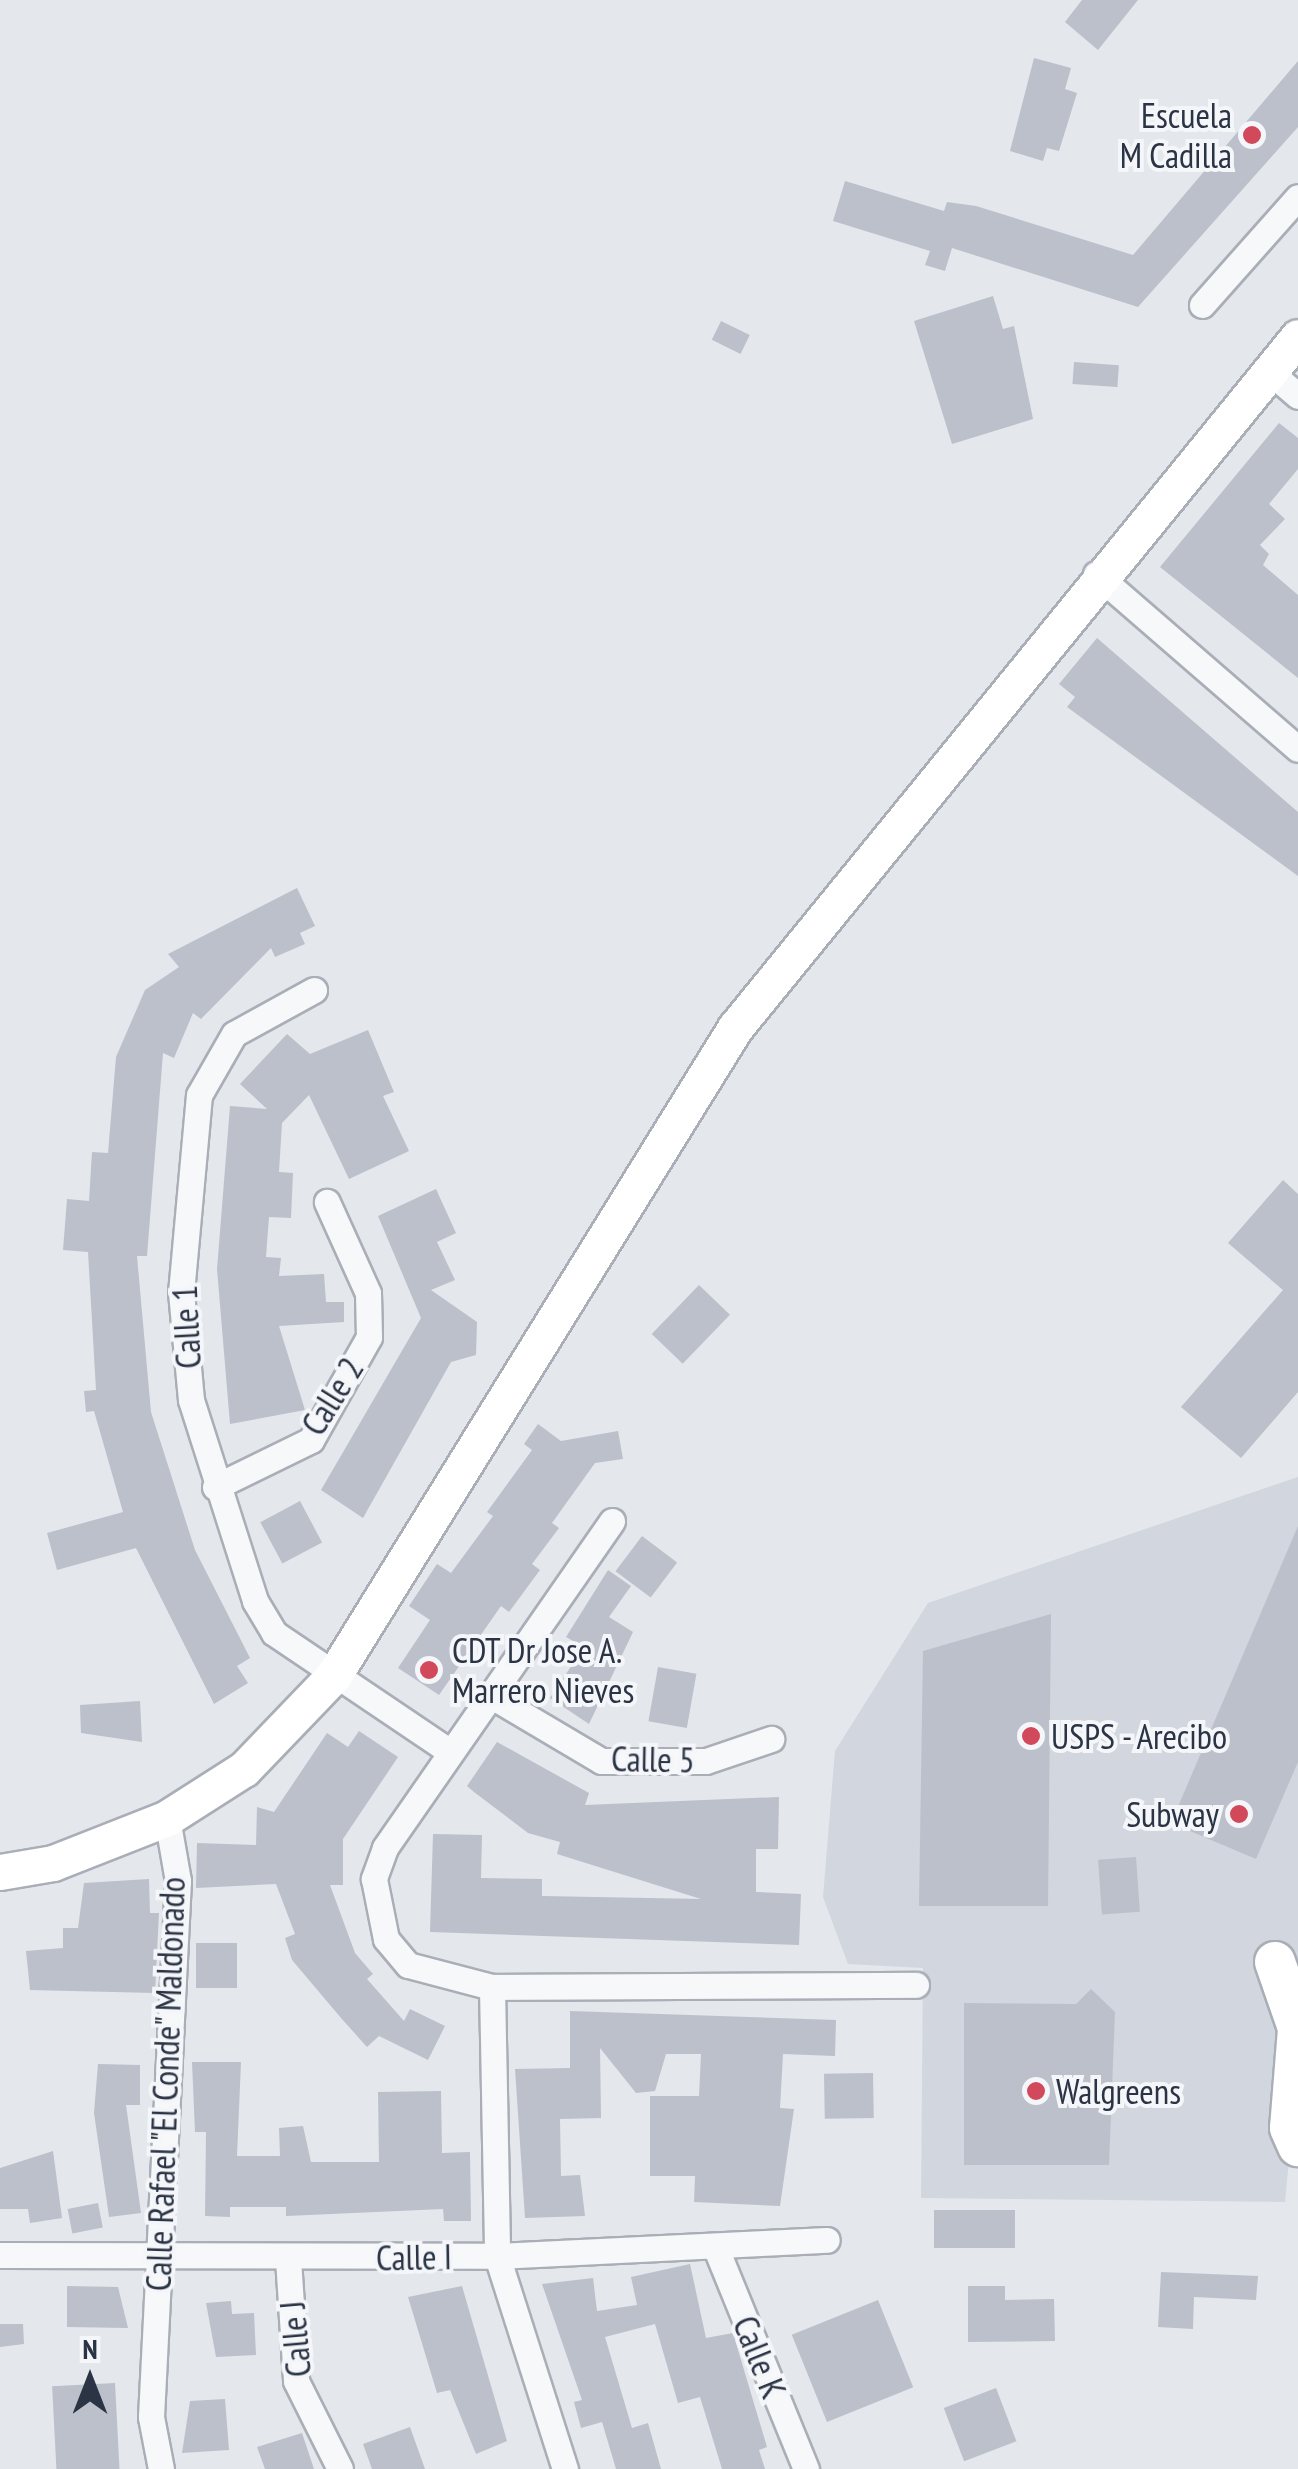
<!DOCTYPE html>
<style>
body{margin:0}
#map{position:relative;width:1298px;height:2469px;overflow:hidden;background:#e4e7ec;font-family:"PT Sans Narrow",sans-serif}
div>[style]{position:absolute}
.built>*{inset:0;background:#d2d6de}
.building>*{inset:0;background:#bbc0ca;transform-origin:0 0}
.roads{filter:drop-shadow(2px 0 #a9aeb7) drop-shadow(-2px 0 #a9aeb7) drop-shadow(0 2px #a9aeb7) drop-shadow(0 -2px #a9aeb7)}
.street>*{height:25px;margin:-12.5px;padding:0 12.5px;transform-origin:12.5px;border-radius:12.5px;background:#f7f8fa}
.secondary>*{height:35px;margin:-17.5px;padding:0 17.5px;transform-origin:17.5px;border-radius:17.5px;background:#fff}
.primary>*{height:40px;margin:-20px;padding:0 20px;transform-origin:20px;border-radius:20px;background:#fff}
.dots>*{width:28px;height:28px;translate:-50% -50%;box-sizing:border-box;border:5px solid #f4f6f9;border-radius:50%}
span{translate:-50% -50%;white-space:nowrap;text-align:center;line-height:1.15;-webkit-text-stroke:8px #f4f6f9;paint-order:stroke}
.poi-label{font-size:35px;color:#2b3445}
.right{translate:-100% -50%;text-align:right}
.left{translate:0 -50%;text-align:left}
.street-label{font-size:35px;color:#2b3445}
.north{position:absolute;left:40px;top:2329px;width:100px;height:100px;-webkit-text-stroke:8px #f4f6f9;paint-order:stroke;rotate:0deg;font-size:28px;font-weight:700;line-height:40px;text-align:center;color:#2b3445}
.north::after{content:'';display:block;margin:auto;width:35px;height:45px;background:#2b3445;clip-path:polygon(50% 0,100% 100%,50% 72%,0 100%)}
</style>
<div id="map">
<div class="built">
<i style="clip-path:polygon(1298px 1477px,1298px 2064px,1285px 2202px,921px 2198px,923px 1968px,848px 1964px,823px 1897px,835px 1751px,928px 1603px)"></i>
</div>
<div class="building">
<i style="clip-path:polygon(1082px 0,1138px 0,1098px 50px,1065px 22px)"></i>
<i style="clip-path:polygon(1034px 58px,1071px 68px,1065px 89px,1077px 93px,1059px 151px,1047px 148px,1043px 161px,1010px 151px)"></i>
<i style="clip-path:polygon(1298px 61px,1298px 127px,1138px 307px,952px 248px,945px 271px,925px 265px,930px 251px,833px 221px,845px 181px,944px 211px,947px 202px,976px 206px,1133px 255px)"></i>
<i style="clip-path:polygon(993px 296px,1003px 329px,1014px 326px,1033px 419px,952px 444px,914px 321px)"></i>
<i style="left:721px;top:321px;width:32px;height:21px;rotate:26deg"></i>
<i style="left:1074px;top:362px;width:45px;height:22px;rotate:4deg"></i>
<i style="clip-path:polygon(1279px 423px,1298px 438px,1298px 469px,1269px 504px,1285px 519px,1260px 545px,1269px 554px,1263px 565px,1298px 595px,1298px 678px,1160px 567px)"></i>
<i style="clip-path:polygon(1097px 638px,1298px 812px,1298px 876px,1067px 707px,1075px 697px,1059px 684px)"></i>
<i style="clip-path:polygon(297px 888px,315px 926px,300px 933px,305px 944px,275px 957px,271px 948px,201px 1019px,193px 1013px,174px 1058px,163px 1053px,147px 1256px,137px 1256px,151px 1412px,195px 1550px,250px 1658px,237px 1666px,248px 1683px,214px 1704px,136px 1548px,57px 1570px,47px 1533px,123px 1512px,94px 1411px,86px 1412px,84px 1391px,96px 1390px,88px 1252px,63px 1250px,67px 1199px,89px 1201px,92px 1152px,108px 1153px,116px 1057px,145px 990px,179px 967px,168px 954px)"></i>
<i style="clip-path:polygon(368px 1030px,394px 1092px,383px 1096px,409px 1151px,349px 1179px,309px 1095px,282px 1123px,279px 1172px,293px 1173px,291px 1218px,269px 1217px,266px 1257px,281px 1258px,279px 1276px,324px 1274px,326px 1302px,344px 1302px,344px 1322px,279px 1326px,305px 1410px,230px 1424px,217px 1269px,230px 1106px,267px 1109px,240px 1084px,287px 1034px,310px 1054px)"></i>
<i style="clip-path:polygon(1283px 1180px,1298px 1194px,1298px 1392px,1241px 1458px,1181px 1407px,1283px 1290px,1228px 1243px)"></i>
<i style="clip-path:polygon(436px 1189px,456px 1233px,437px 1242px,455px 1280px,431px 1290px,477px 1322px,476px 1355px,451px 1362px,363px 1518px,321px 1490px,421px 1318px,378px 1216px)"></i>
<i style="left:699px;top:1285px;width:43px;height:68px;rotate:44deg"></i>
<i style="clip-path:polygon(538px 1424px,561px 1441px,618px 1431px,623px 1459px,595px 1463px,552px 1523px,559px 1528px,532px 1564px,540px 1570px,509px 1612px,501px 1606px,439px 1695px,398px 1668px,430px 1620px,409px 1606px,437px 1564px,451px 1573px,493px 1516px,487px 1512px,532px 1450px,524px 1444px)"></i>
<i style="left:300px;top:1501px;width:47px;height:45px;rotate:62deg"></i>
<i style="clip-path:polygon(1298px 1526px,1298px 1762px,1256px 1859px,1171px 1823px)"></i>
<i style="left:642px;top:1536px;width:44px;height:44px;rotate:37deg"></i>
<i style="clip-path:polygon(608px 1570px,631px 1586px,609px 1617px,633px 1632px,589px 1724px,550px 1698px,584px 1647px,566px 1637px)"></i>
<i style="clip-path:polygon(1051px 1614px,1048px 1906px,919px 1906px,923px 1651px)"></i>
<i style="left:658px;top:1667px;width:39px;height:55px;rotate:10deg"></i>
<i style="clip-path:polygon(140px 1701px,142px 1742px,81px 1733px,80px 1705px)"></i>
<i style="clip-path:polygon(359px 1731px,398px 1757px,343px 1839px,343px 1885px,330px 1885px,355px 1953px,373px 1974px,367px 1979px,404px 2021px,410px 2009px,445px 2026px,428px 2060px,379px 2036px,367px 2047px,341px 2018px,292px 1960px,285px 1938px,295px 1934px,276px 1884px,196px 1888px,197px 1843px,256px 1845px,257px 1807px,274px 1812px,327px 1733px,348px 1747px)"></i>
<i style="clip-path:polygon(497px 1742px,589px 1793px,585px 1805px,779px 1797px,778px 1849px,756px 1849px,756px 1892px,801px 1894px,799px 1945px,430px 1932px,433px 1834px,482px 1835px,481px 1878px,542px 1879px,542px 1896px,701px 1899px,557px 1854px,560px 1842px,528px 1833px,474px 1792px,467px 1786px)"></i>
<i style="left:1136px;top:1857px;width:55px;height:38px;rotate:86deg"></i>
<i style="clip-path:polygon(149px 1879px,150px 1913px,159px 1913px,155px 1993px,30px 1990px,26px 1951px,63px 1948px,63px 1928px,78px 1928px,84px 1883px)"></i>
<i style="left:196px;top:1943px;width:41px;height:45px"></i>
<i style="clip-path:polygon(1091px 1989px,1115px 2012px,1109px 2165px,964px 2165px,964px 2003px,1076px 2004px)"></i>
<i style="clip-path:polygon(570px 2011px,836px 2020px,835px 2056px,783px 2054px,780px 2108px,794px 2109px,780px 2206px,694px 2202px,695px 2176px,650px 2176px,650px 2096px,699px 2096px,701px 2054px,666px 2054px,655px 2091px,636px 2093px,600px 2048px,601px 2118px,560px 2119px,561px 2176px,580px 2175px,585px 2216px,525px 2218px,515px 2069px,570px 2068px)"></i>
<i style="clip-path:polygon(192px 2062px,241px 2062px,237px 2156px,280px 2156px,279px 2128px,303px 2126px,311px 2162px,379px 2162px,378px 2092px,441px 2091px,442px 2153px,470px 2152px,471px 2221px,444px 2221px,443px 2209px,286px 2216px,286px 2207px,230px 2207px,230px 2217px,205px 2216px,206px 2132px,195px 2132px)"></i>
<i style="clip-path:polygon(98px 2064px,140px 2065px,140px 2105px,126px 2105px,141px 2213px,109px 2217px,94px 2113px)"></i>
<i style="left:873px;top:2073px;width:45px;height:49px;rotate:89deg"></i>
<i style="clip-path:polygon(53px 2151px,62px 2218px,30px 2223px,28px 2209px,0 2209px,0 2168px)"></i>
<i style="left:98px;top:2203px;width:25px;height:31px;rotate:79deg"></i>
<i style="left:1015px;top:2210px;width:38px;height:81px;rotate:90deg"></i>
<i style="clip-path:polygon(690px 2264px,706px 2338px,733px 2333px,767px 2447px,759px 2450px,765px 2469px,722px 2469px,700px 2397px,678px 2403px,655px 2324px,605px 2337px,632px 2428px,648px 2423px,661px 2469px,616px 2469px,602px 2422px,581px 2428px,574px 2402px,582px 2400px,542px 2284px,593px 2278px,597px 2311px,637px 2305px,631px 2277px)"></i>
<i style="clip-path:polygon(1161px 2272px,1258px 2276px,1256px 2300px,1194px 2297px,1193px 2329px,1158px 2327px)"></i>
<i style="clip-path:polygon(67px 2286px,118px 2287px,128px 2328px,67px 2327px)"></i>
<i style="clip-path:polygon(462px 2286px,507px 2441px,476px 2454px,450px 2390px,437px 2393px,408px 2297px)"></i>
<i style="clip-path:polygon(968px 2286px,1005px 2286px,1005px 2300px,1054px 2299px,1055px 2341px,968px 2342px)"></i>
<i style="left:878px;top:2300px;width:94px;height:93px;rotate:68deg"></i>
<i style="clip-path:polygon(231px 2301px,232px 2314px,254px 2313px,256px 2355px,216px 2357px,206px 2303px)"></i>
<i style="clip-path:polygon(0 2324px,23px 2324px,24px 2344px,0 2347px)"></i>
<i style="left:115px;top:2383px;width:86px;height:63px;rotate:87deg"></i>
<i style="left:996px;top:2388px;width:57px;height:56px;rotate:69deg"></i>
<i style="clip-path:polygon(225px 2399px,229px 2450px,182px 2453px,190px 2401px)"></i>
<i style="clip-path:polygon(410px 2427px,425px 2469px,372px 2469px,363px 2444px)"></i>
<i style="clip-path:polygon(302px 2433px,314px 2469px,265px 2469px,257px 2447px)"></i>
</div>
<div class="roads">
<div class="street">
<i style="left:1202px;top:305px;width:144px;rotate:-48.4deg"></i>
<i style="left:1269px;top:371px;width:38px;rotate:41deg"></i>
<i style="left:1096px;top:574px;width:267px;rotate:40.9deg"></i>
<i style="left:314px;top:990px;width:91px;rotate:151.2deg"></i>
<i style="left:234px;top:1034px;width:70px;rotate:119.8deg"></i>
<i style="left:199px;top:1095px;width:198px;rotate:95.2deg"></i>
<i style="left:181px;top:1292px;width:108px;rotate:84.7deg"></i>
<i style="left:191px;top:1400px;width:211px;rotate:72.3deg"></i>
<i style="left:255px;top:1601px;width:37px;rotate:59deg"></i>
<i style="left:274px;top:1633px;width:211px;rotate:34deg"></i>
<i style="left:215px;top:1487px;width:107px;rotate:-26.1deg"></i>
<i style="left:311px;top:1440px;width:118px;rotate:-60.6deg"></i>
<i style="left:369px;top:1337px;width:44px;rotate:-91.3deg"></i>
<i style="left:368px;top:1293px;width:100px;rotate:-114.3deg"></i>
<i style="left:612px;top:1521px;width:398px;rotate:124.8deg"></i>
<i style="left:385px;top:1848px;width:33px;rotate:110deg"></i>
<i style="left:374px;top:1879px;width:61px;rotate:78.7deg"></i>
<i style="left:386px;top:1939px;width:34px;rotate:50deg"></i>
<i style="left:408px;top:1965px;width:87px;rotate:14.7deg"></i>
<i style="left:492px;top:1987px;width:424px;rotate:-0.3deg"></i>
<i style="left:490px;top:1695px;width:129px;rotate:30.7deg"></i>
<i style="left:601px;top:1761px;width:105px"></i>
<i style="left:706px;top:1761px;width:69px;rotate:-18.7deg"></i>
<i style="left:492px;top:1987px;width:269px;rotate:88.9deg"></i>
<i style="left:497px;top:2256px;width:224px;rotate:72.3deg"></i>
<i style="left:715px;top:2246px;width:241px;rotate:67.8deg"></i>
<i style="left:0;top:2255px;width:497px;rotate:0.1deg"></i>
<i style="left:497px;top:2256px;width:330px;rotate:-2.8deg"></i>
<i style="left:288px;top:2259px;width:122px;rotate:86.2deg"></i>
<i style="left:296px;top:2381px;width:98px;rotate:63.4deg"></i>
<i style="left:161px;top:2469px;width:53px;rotate:-100.9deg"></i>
<i style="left:151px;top:2417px;width:537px;rotate:-87.12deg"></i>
<i style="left:178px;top:1881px;width:64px;rotate:-99.9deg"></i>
</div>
<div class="secondary">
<i style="left:0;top:1872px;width:54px;rotate:-9.6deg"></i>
<i style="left:53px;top:1863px;width:123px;rotate:-21.5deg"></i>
<i style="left:167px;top:1818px;width:91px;rotate:-32.5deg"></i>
<i style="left:244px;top:1769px;width:130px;rotate:-46.2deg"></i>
<i style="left:334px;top:1675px;width:761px;rotate:-58.21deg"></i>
<i style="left:735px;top:1028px;width:891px;rotate:-50.83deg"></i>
</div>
<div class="primary">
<i style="left:1275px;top:1962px;width:70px;rotate:70.8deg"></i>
<i style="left:1298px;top:2029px;width:99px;rotate:94.6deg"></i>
<i style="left:1290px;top:2128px;width:20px;rotate:66deg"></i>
</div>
</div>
<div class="dots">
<i style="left:1252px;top:135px;background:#d1495b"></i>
<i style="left:429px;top:1670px;background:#d1495b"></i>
<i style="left:1031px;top:1736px;background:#d1495b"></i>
<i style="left:1239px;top:1814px;background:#d1495b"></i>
<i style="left:1036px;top:2091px;background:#d1495b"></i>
</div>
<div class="poi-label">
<span class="right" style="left:1232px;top:135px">Escuela<br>M Cadilla</span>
<span class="left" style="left:452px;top:1670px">CDT Dr Jose A.<br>Marrero Nieves</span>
<span class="left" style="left:1051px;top:1736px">USPS - Arecibo</span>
<span class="right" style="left:1219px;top:1814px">Subway</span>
<span class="left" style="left:1056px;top:2091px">Walgreens</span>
</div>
<div class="street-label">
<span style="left:186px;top:1327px;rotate:-93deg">Calle 1</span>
<span style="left:332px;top:1396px;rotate:-58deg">Calle 2</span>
<span style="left:653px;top:1759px;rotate:1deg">Calle 5</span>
<span style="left:165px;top:2084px;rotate:-88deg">Calle Rafael "El Conde" Maldonado</span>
<span style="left:414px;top:2257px;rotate:-1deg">Calle I</span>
<span style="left:295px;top:2339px;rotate:-95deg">Calle J</span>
<span style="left:760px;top:2357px;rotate:68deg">Calle K</span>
</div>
<div class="north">N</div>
</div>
